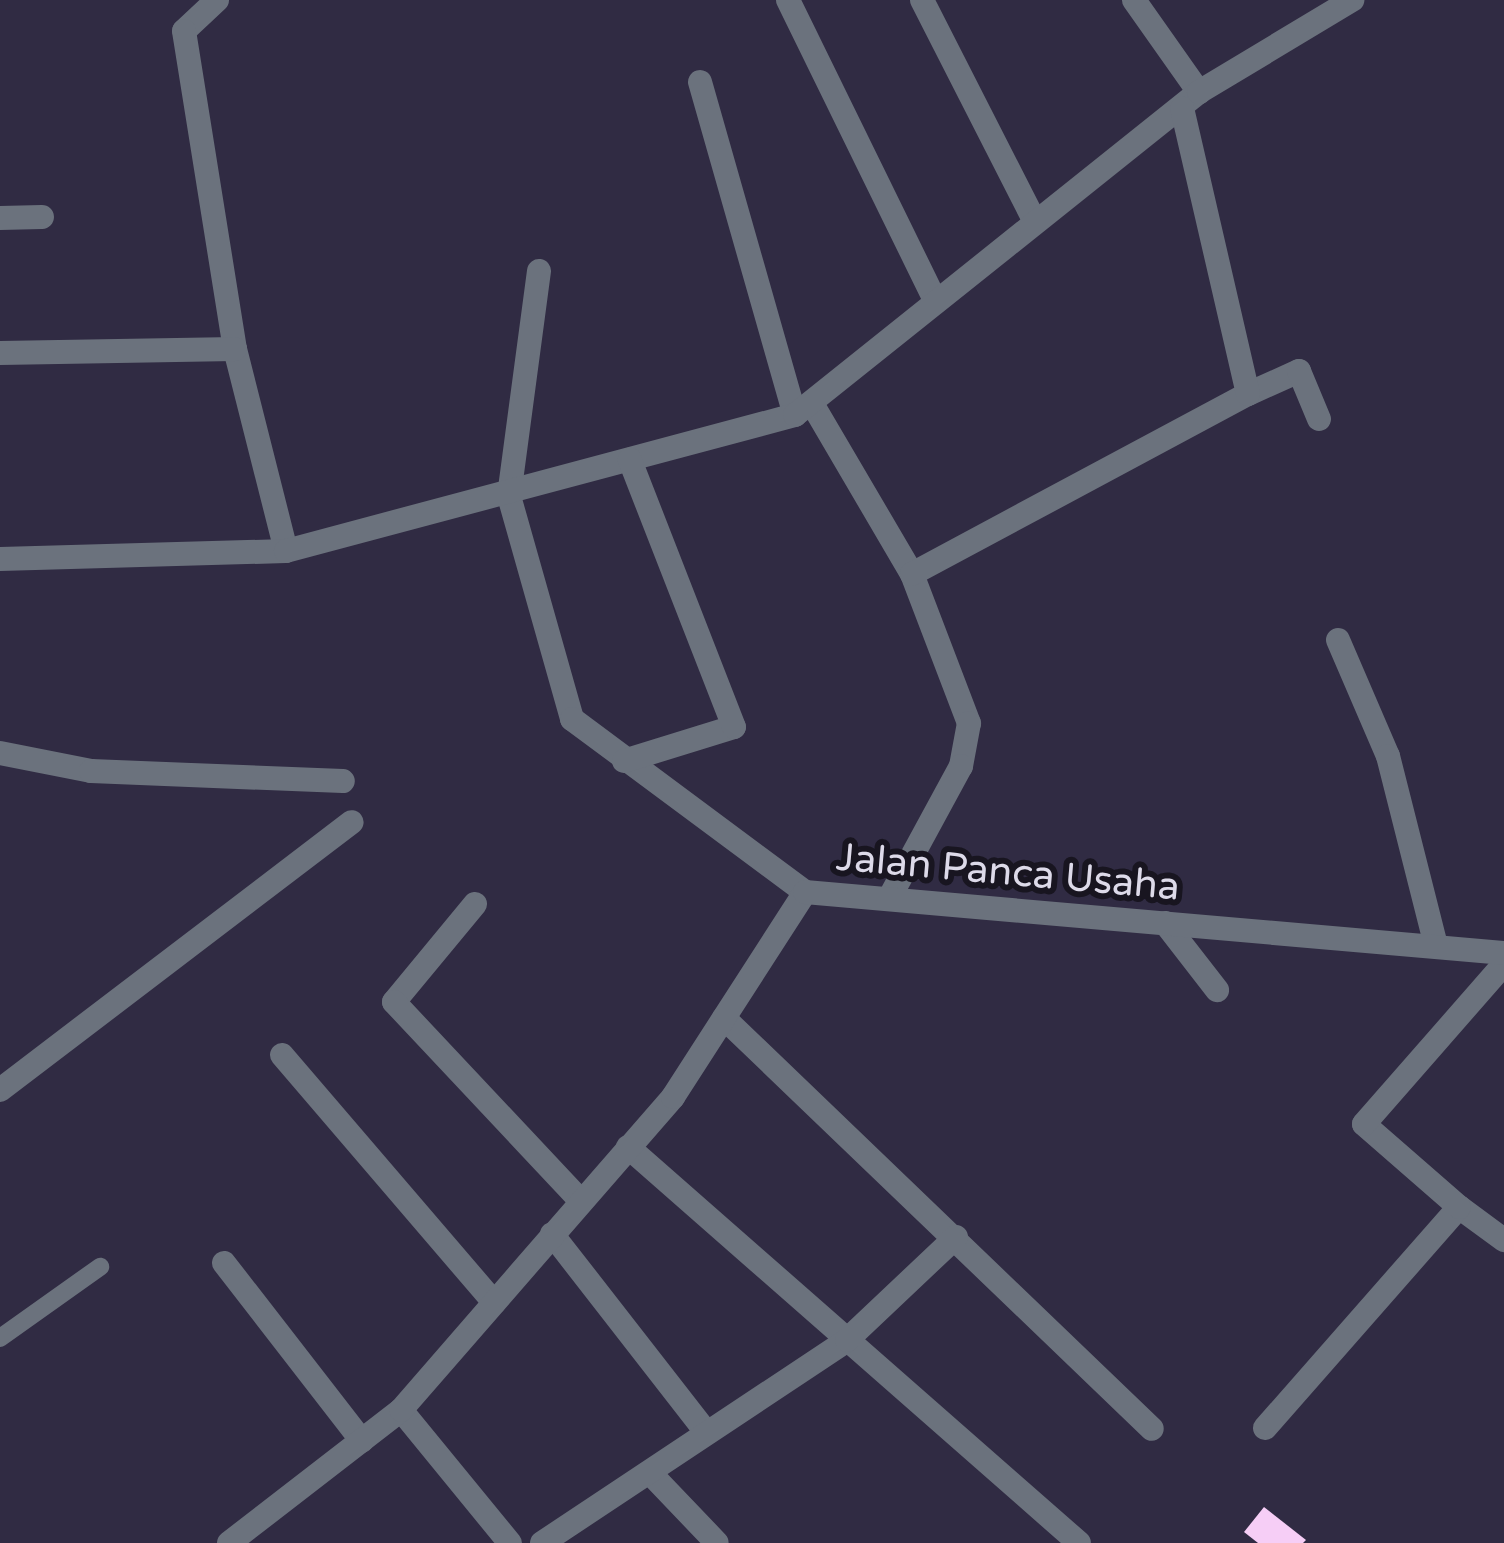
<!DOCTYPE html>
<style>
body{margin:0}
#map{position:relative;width:1504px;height:1543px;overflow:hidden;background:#302b43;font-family:"Varela Round",sans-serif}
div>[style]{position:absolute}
.building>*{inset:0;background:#f6cef6}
.service>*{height:18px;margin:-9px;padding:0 9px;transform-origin:9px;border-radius:9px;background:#6b727d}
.minor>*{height:24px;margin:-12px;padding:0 12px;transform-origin:12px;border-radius:12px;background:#6b727d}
.tertiary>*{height:24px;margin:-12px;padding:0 12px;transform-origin:12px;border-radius:12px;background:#6b727d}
span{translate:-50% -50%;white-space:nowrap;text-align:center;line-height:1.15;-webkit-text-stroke:12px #181520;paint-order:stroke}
.street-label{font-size:39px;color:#dddae9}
</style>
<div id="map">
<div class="building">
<i style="clip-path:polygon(1264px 1507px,1306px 1540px,1303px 1543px,1258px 1543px,1244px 1532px)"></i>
</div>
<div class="service">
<i style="left:0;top:1338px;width:123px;rotate:-35.4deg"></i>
</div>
<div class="minor">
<i style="left:217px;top:0;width:45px;rotate:136.8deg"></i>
<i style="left:184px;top:31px;width:322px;rotate:80.9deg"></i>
<i style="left:235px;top:349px;width:208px;rotate:75.8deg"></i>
<i style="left:788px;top:0;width:334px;rotate:63.9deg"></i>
<i style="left:922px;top:0;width:245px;rotate:63deg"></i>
<i style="left:1134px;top:0;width:113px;rotate:54.8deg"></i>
<i style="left:700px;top:82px;width:346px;rotate:74.1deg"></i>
<i style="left:0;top:218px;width:42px;rotate:-1.4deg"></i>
<i style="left:539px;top:271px;width:227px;rotate:97.6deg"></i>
<i style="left:509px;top:496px;width:232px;rotate:74.2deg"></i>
<i style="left:572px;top:719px;width:290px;rotate:36.6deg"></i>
<i style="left:0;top:353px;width:235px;rotate:-1deg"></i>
<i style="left:1248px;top:394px;width:56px;rotate:-24.3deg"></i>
<i style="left:1299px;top:371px;width:52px;rotate:67.4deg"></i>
<i style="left:814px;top:407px;width:194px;rotate:59.6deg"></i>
<i style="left:912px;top:574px;width:160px;rotate:69.1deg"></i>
<i style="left:969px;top:723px;width:44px;rotate:100.5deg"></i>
<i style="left:961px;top:766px;width:147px;rotate:118.5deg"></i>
<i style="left:0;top:559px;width:286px;rotate:-1.6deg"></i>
<i style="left:286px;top:551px;width:527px;rotate:-14.96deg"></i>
<i style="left:795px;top:415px;width:517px;rotate:-38.64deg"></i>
<i style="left:1199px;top:92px;width:179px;rotate:-31deg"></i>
<i style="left:912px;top:574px;width:381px;rotate:-28.2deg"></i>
<i style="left:1248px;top:394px;width:293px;rotate:-103deg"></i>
<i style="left:1338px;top:640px;width:126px;rotate:66.7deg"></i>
<i style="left:1388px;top:756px;width:196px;rotate:75.8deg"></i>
<i style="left:0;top:753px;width:93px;rotate:11.2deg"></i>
<i style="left:91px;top:771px;width:252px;rotate:2.3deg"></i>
<i style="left:624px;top:761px;width:115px;rotate:-17.2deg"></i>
<i style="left:734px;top:727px;width:287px;rotate:-111.3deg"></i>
<i style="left:475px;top:904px;width:127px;rotate:129.6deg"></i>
<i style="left:394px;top:1002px;width:273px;rotate:46.8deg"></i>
<i style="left:1165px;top:923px;width:85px;rotate:52.2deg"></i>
<i style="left:724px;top:1018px;width:593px;rotate:43.84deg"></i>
<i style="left:282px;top:1055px;width:326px;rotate:49.4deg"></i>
<i style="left:0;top:1090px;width:442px;rotate:-37.3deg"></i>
<i style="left:628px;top:1147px;width:600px;rotate:41.28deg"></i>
<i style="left:1459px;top:1207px;width:56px;rotate:36.3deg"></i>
<i style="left:552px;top:1234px;width:252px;rotate:52.1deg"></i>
<i style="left:224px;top:1263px;width:225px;rotate:52.2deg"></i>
<i style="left:401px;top:1410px;width:172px;rotate:50.7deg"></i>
<i style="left:1265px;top:1428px;width:294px;rotate:-48.7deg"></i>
<i style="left:1459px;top:1207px;width:126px;rotate:-138.9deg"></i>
<i style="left:1364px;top:1124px;width:213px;rotate:-48.8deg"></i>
<i style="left:651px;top:1474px;width:95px;rotate:46.3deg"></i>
<i style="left:542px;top:1543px;width:366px;rotate:-33.6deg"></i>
<i style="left:847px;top:1340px;width:150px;rotate:-43.4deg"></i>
</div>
<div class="tertiary">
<i style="left:229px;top:1543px;width:217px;rotate:-37.7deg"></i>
<i style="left:401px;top:1410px;width:415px;rotate:-49deg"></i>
<i style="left:673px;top:1097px;width:244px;rotate:-57.2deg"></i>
<i style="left:805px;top:892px;width:702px;rotate:4.99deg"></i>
</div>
<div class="street-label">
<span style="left:1008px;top:873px;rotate:5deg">Jalan Panca Usaha</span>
</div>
</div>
